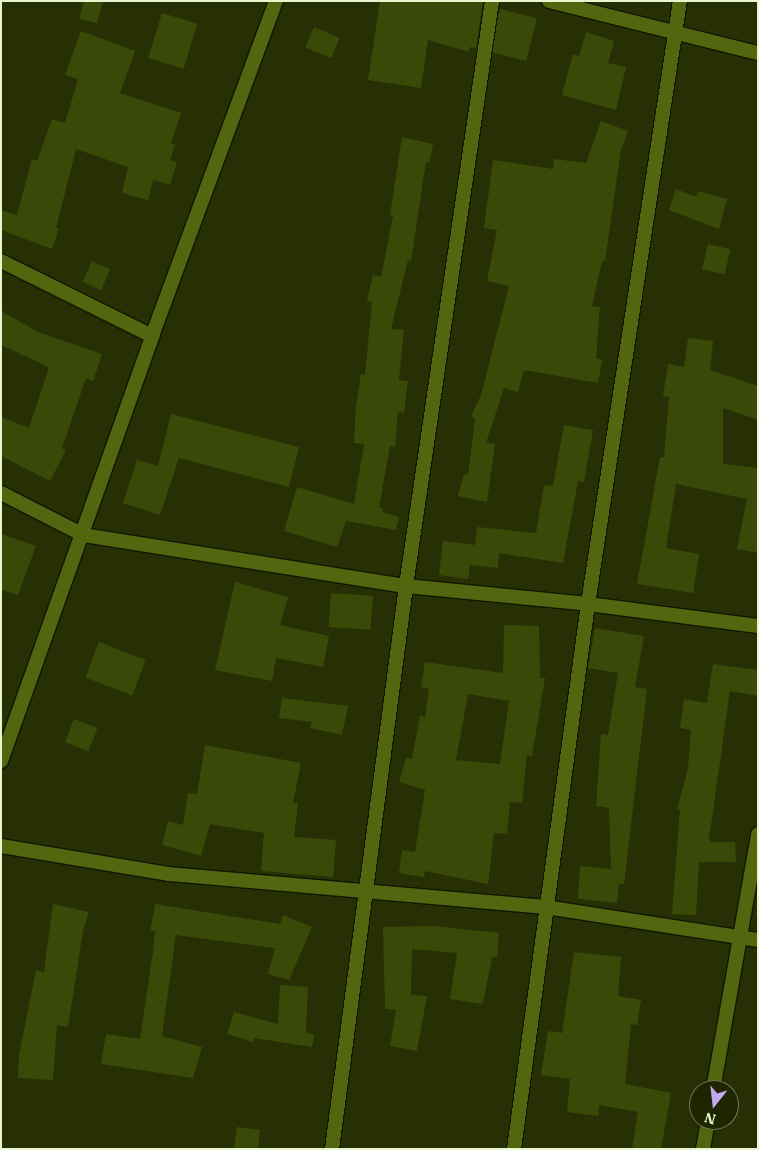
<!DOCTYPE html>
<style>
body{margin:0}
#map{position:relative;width:759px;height:1150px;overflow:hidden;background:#263004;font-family:"IBM Plex Serif",serif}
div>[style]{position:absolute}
.building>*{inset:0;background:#3b4908;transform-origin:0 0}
.roads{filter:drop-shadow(1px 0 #101601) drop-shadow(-1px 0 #101601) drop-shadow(0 1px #101601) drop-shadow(0 -1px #101601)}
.minor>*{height:14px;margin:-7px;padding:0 7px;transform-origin:7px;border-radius:7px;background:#53660f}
span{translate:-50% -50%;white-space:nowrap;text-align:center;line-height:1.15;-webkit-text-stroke:4px #1d2600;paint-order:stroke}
.frame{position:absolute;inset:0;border:2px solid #e8f5cd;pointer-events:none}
.north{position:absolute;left:689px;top:1080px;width:50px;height:50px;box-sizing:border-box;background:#1d2600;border:1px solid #6e7952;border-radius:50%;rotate:196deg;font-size:14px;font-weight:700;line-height:20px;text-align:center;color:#e8f5cd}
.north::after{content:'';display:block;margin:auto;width:18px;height:22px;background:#c4a7f1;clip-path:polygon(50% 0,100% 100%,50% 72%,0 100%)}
</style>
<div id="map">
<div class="building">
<i style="clip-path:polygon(84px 1px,103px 1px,97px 23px,79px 19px)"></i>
<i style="clip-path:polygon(380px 1px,483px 1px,476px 48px,470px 47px,469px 52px,428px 40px,421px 88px,368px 80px)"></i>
<i style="left:500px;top:9px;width:38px;height:44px;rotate:14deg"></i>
<i style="left:162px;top:13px;width:37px;height:47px;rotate:17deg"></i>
<i style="left:314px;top:27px;width:28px;height:22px;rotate:23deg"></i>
<i style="clip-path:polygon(81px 31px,135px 51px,120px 93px,181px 113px,171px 143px,175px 145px,170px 160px,177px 162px,170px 185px,153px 180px,148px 200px,122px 193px,128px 167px,76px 149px,56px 228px,59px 229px,52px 249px,1px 230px,1px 210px,17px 215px,32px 159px,37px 161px,52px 119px,65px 123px,78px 79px,65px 75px)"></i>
<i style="clip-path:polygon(586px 32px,614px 41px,608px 63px,626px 67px,616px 110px,562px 95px,573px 54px,579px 56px)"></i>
<i style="clip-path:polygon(601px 121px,628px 131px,621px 150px,605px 261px,602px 261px,592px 306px,600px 307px,596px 358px,602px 360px,598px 383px,524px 370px,518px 392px,504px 388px,486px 443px,495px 444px,487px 502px,458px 496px,464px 474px,468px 475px,475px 418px,471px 416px,481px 395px,509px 286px,487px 281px,497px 230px,484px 228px,493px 160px,553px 169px,554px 159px,586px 163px)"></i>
<i style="clip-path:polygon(402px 137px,433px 144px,429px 163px,426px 162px,411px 261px,408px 260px,391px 329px,404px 330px,399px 380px,408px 381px,404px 413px,398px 412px,395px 447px,390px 446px,379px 508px,383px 508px,382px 512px,399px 517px,396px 530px,346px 521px,337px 547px,284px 531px,297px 487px,354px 504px,364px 444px,354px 443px,356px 406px,361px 374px,365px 375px,372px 302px,367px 301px,373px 275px,381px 277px,393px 216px,390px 215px)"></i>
<i style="clip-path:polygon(676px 189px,696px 197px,698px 191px,727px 199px,719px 229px,669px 210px)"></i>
<i style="left:708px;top:244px;width:23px;height:26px;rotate:13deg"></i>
<i style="left:92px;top:261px;width:20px;height:23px;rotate:24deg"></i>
<i style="clip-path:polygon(1px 311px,38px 332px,102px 354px,93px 381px,86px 378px,62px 448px,66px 450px,50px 481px,1px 456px,1px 417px,29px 428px,49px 367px,1px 345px)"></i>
<i style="clip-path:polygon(688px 338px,713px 341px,710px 370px,758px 386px,758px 420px,723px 408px,723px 464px,758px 468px,758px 553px,737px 549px,747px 499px,676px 484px,666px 548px,699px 554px,693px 593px,637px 584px,660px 457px,664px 457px,669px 397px,663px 396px,668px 364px,684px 367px)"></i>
<i style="clip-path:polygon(171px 414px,299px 447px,289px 487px,179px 458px,160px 515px,123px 503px,137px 460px,158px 466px)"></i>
<i style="clip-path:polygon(564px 425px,593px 430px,584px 482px,578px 481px,563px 563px,499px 553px,498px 568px,470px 565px,468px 579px,439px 575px,443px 541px,475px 545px,477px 527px,536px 533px,544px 485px,553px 486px)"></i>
<i style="clip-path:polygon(1px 534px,36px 546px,18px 595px,1px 589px)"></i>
<i style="clip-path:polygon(235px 582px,288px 597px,280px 625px,329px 636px,323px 667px,276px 658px,272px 681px,215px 670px)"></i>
<i style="left:331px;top:593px;width:42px;height:34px;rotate:4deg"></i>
<i style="clip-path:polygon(evenodd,504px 625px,539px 626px,540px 678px,545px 678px,532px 756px,527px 755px,522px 803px,510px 802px,507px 834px,494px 833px,488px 884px,425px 871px,424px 877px,399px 873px,402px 850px,415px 852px,425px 790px,399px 782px,406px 758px,412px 759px,420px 716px,425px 717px,429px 689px,421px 687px,425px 662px,503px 673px,504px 625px,468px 694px,509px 701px,500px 764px,456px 760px,468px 694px)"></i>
<i style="clip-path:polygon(595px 628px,644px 636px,635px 687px,647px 689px,624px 884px,619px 884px,617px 903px,578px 899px,580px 866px,611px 869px,609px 808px,596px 806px,601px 734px,608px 735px,618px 673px,588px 668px)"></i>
<i style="left:99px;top:642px;width:50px;height:38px;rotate:21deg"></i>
<i style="clip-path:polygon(713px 664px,758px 670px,758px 696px,730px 691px,709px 839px,711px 842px,735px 842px,736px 862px,699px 862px,696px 915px,672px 914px,680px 810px,677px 809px,688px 769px,691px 730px,680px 728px,684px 699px,707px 703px)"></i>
<i style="clip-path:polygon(282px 698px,348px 706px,342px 735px,310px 728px,312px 722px,279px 718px)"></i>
<i style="left:74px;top:719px;width:25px;height:25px;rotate:21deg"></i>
<i style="clip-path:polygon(205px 745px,301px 763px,293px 803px,298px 803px,294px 837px,336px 840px,333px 877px,261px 871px,264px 833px,210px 824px,201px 856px,162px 845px,168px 821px,183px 825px,188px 793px,197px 794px)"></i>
<i style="clip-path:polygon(53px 904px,89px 912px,83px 931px,68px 1027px,57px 1025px,53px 1080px,18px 1078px,19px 1055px,36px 970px,44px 972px)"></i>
<i style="clip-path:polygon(155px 904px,280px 924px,283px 915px,312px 927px,289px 980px,268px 974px,275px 948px,176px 935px,162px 1036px,202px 1047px,193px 1078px,101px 1064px,106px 1034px,140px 1039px,153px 952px,155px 931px,150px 931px)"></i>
<i style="clip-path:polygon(433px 926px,499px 933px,497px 957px,492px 957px,483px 1004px,450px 999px,457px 953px,412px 949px,411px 995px,427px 996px,417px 1051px,390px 1046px,396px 1010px,385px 1009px,383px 927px)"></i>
<i style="clip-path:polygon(574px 952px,621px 957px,618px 996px,641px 1000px,637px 1025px,631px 1024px,625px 1084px,671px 1093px,661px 1149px,632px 1149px,638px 1112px,599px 1105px,598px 1116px,567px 1112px,570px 1079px,541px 1075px,548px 1031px,562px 1033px)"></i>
<i style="clip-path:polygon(280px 985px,308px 987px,306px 1032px,314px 1035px,312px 1047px,254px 1038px,253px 1042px,227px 1034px,234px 1012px,278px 1024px)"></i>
<i style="clip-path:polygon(237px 1127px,260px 1130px,258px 1149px,234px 1149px)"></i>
</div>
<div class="roads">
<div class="minor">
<i style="left:549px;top:1px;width:215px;rotate:14deg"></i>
<i style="left:1px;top:261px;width:169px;rotate:26.4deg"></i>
<i style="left:1px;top:493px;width:92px;rotate:27.1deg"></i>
<i style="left:83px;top:535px;width:327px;rotate:9deg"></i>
<i style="left:406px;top:586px;width:183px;rotate:5.6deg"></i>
<i style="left:588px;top:604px;width:171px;rotate:7.4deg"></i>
<i style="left:1px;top:761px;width:451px;rotate:-70.4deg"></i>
<i style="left:152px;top:336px;width:357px;rotate:-69.7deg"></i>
<i style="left:1px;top:846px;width:170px;rotate:9.5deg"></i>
<i style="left:169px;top:874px;width:377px;rotate:5deg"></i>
<i style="left:545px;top:907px;width:216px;rotate:8.8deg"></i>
<i style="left:713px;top:1090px;width:260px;rotate:-80deg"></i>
<i style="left:332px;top:1149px;width:568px;rotate:-82.51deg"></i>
<i style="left:406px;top:586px;width:591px;rotate:-81.64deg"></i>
<i style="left:514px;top:1149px;width:550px;rotate:-82.27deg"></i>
<i style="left:588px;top:604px;width:610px;rotate:-81.33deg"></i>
<i style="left:703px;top:1149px;width:29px;rotate:-80deg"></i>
</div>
</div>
<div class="frame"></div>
<div class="north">N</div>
</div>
